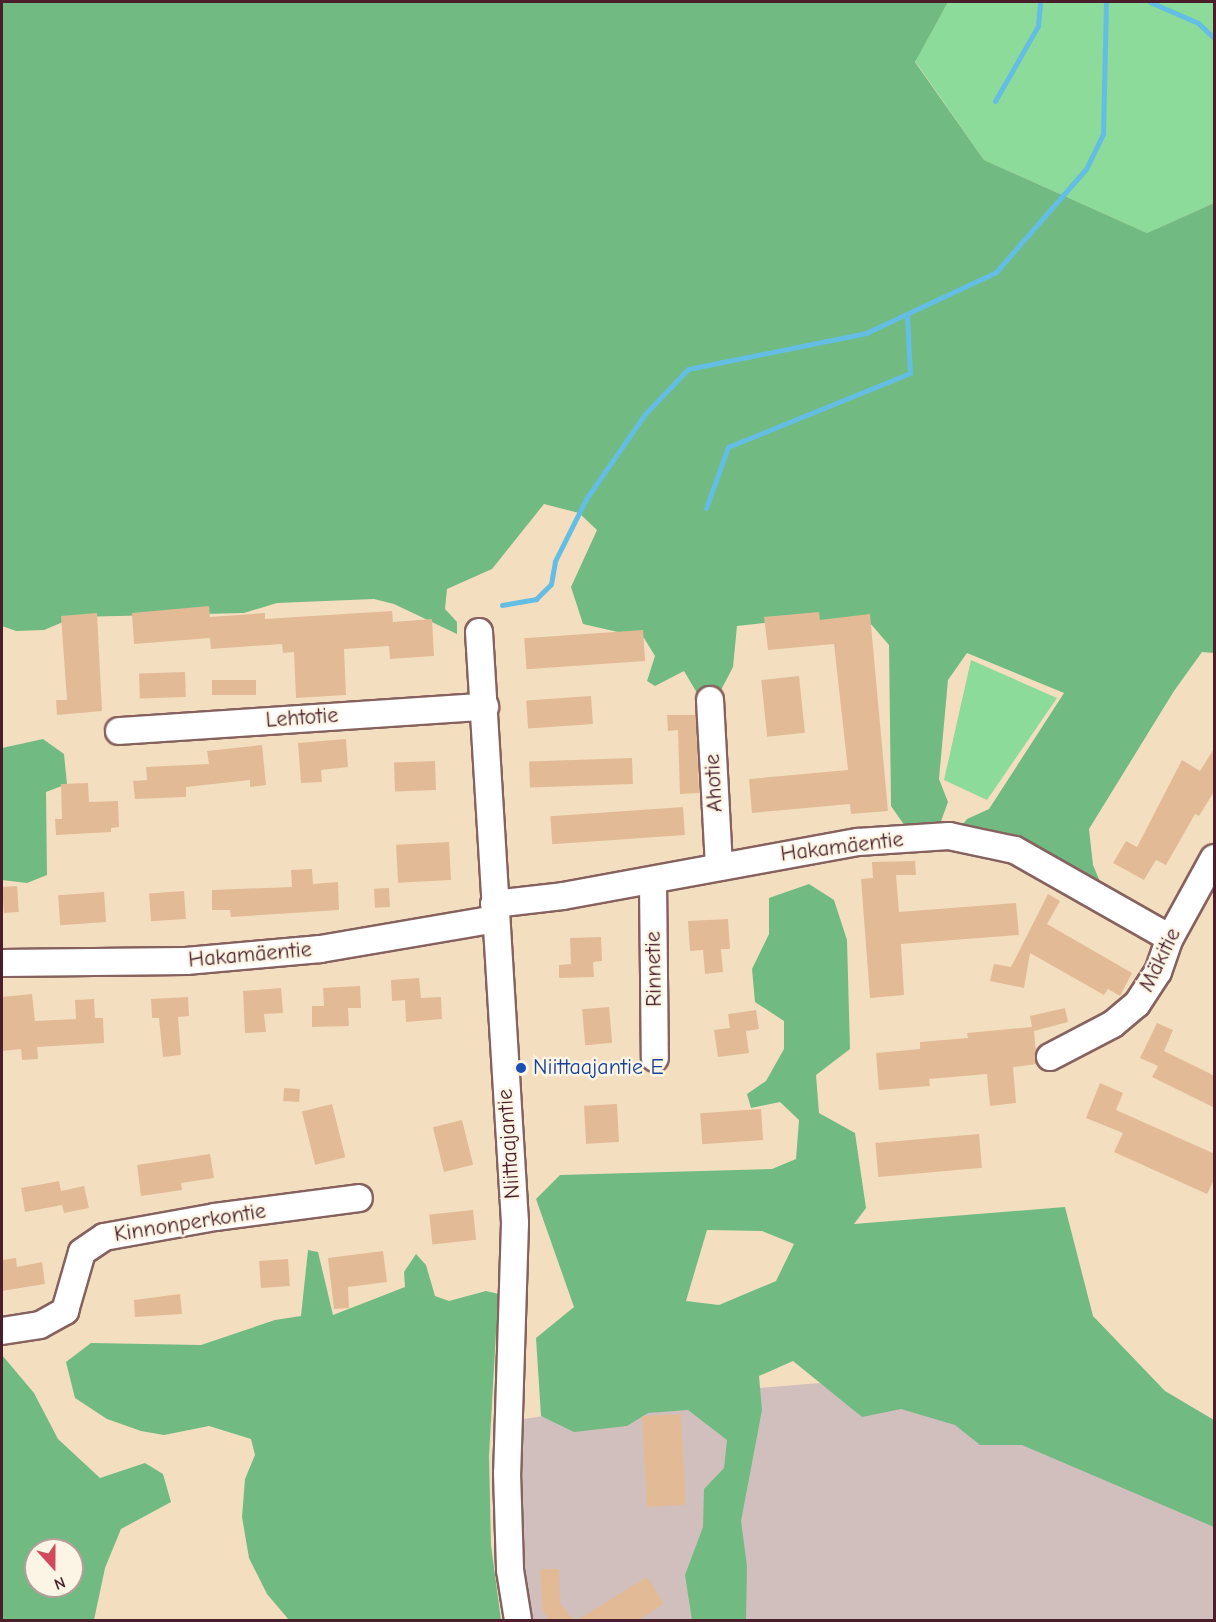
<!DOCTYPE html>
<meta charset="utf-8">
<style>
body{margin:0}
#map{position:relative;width:1216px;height:1622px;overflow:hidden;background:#f4dec0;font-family:"Comic Neue",sans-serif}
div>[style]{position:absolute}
.industrial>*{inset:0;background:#d1bfbe}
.green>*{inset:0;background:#8cdb9a}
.forest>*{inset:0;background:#71bb82}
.stream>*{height:5px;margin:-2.5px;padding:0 2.5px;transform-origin:2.5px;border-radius:2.5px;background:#64bde2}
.building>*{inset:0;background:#e2bb96;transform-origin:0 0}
.roads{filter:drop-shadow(2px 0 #86625f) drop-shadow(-2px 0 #86625f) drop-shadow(0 2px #86625f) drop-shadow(0 -2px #86625f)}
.minor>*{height:26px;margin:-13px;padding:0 13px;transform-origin:13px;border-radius:13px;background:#fff}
.dots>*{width:16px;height:16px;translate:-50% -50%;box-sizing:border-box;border:3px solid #fcf5e5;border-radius:50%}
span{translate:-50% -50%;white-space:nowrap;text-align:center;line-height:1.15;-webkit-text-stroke:5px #fcf5e5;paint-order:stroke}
.street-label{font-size:22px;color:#4a1f2b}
.transit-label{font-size:22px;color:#164399}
.left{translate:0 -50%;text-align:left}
.frame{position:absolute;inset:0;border:3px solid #4a1f2b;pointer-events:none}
.north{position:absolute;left:24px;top:1538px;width:60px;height:60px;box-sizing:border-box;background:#fcf5e5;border:2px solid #b59f9b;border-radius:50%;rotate:159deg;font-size:16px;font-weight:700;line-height:24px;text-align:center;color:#4a1f2b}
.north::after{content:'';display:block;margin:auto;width:21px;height:27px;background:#d1495b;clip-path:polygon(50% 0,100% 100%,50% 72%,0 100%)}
</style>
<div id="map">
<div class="industrial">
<i style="clip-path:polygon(955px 1372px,1214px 1514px,1214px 1620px,507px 1620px,499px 1423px,686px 1394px)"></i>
</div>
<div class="green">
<i style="clip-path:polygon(948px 2px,1214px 2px,1214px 203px,1147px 233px,984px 160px,915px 61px)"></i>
<i style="clip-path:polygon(971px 660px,1057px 698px,987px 800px,944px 780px)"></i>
</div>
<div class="forest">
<i style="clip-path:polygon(2px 2px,948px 2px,915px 62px,984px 160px,1147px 233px,1214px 203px,1214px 653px,1202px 652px,1174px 691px,1089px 829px,1093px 865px,1101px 884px,1098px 889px,960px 828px,967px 819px,989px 809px,1064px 693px,967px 653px,948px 680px,939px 779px,948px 802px,940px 824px,905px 826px,891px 806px,889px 645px,864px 616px,833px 624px,799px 619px,737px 626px,733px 667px,720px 692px,697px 693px,684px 671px,655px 686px,647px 681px,655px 656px,644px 638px,583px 624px,571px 587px,597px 530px,579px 513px,544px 504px,492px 569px,447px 589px,445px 609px,457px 622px,457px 634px,394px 604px,374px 599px,277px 603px,244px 613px,75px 617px,44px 630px,16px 631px,2px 626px)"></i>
<i style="clip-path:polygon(43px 739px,64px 754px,67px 784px,46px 792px,47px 875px,27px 883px,2px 880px,2px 748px)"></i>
<i style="clip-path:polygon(evenodd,809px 884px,834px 900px,847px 940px,850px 1049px,816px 1075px,819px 1113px,855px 1133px,866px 1208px,854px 1224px,1065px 1207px,1093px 1316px,1165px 1391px,1214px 1420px,1214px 1527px,1022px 1445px,980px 1445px,955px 1425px,901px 1409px,862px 1417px,793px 1361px,759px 1376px,762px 1410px,741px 1521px,747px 1566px,746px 1620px,692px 1620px,685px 1575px,703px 1527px,704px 1489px,724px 1468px,727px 1440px,688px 1410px,648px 1413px,627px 1426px,574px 1432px,541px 1416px,536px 1338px,574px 1307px,536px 1199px,560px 1175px,772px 1169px,796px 1159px,799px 1120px,780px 1102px,751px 1108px,747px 1094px,766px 1081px,784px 1049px,784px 1021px,755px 1002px,752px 969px,769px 934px,769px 898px,809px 884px,707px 1230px,762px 1231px,794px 1244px,776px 1281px,719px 1305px,686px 1301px,707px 1230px)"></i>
<i style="clip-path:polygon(308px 1250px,318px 1252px,333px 1315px,405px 1287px,404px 1272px,416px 1254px,426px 1265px,435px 1296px,449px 1301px,486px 1291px,503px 1295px,496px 1333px,489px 1456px,491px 1545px,501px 1620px,289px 1620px,267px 1594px,249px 1558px,242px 1517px,245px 1479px,255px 1455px,251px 1439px,209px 1426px,164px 1435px,141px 1431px,107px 1419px,75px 1398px,66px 1362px,91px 1343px,201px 1345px,275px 1320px,301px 1316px)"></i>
<i style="clip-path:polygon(evenodd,2px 1355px,34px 1393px,58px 1439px,100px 1478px,145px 1463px,163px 1474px,171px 1502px,121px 1529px,105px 1568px,94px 1620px,2px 1620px,2px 1355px,36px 1550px,72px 1550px,72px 1586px,36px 1586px,36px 1550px)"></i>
</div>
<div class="stream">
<i style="left:1150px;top:2px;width:52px;rotate:23.6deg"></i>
<i style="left:1198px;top:23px;width:22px;rotate:43deg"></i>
<i style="left:995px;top:101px;width:86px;rotate:-60.2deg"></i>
<i style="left:1038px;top:26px;width:24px;rotate:-85deg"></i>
<i style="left:706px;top:508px;width:65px;rotate:-70.2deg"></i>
<i style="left:728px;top:447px;width:196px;rotate:-22.1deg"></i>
<i style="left:910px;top:373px;width:57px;rotate:-93deg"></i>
<i style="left:502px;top:605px;width:35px;rotate:-10deg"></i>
<i style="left:536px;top:599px;width:21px;rotate:-45deg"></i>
<i style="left:551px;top:584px;width:23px;rotate:-80deg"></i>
<i style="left:555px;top:561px;width:69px;rotate:-63.4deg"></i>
<i style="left:586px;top:499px;width:103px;rotate:-55.2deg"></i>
<i style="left:645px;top:414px;width:62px;rotate:-46.3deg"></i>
<i style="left:688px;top:369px;width:182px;rotate:-11.4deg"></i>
<i style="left:866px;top:333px;width:144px;rotate:-25.1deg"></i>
<i style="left:996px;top:272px;width:137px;rotate:-48.9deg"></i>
<i style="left:1086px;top:169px;width:39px;rotate:-64deg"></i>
<i style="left:1103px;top:134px;width:132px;rotate:-88.7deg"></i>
</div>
<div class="building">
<i style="clip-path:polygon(209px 606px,210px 617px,265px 613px,265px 619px,392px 611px,393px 622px,432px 619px,434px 656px,390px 659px,389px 646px,344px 649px,346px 695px,296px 698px,294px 652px,283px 653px,282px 644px,211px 649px,210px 638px,134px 644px,132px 613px)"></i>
<i style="clip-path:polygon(819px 612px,820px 620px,870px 614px,888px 811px,851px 814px,850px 804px,752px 813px,749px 779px,848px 770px,834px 644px,768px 650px,764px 617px)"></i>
<i style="clip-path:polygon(97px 613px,102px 711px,57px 715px,56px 700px,67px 700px,61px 616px)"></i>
<i style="left:643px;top:630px;width:31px;height:119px;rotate:86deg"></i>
<i style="left:185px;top:672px;width:25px;height:46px;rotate:88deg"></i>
<i style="left:799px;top:676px;width:57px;height:38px;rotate:84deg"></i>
<i style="left:256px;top:680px;width:15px;height:44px;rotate:90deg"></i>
<i style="left:591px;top:696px;width:28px;height:65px;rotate:86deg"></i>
<i style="clip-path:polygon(667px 715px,696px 715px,699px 793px,680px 794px,678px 730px,668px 731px)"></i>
<i style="clip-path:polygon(346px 739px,348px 767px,321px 770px,322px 782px,301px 783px,298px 743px)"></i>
<i style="clip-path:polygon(262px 745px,266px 785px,250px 787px,250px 780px,186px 787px,186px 797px,135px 799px,133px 781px,147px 780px,146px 767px,209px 764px,207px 751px)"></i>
<i style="clip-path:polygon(1215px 747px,1215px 790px,1199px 816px,1195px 814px,1166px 865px,1156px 860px,1144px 880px,1113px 863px,1126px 841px,1137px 847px,1182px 760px,1200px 771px)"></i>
<i style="left:632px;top:758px;width:26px;height:103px;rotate:88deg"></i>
<i style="left:435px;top:761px;width:29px;height:41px;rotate:88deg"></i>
<i style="clip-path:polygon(88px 783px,89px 802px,118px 801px,119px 827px,111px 828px,111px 832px,56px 835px,55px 819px,62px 819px,61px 784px)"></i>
<i style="left:683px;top:807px;width:28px;height:133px;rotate:86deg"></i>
<i style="left:449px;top:842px;width:38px;height:53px;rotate:87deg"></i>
<i style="clip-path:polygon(915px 861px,916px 875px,896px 875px,899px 912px,1016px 903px,1019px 935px,901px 944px,904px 995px,870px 998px,861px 879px,873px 878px,872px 862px)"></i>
<i style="clip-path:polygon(312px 869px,313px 884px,338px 882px,339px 910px,231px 917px,230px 910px,212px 910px,212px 890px,292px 887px,291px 870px)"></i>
<i style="left:17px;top:886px;width:26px;height:15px;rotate:86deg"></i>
<i style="left:389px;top:888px;width:19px;height:15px;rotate:87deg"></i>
<i style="left:184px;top:891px;width:28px;height:35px;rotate:86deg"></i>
<i style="left:104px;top:892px;width:30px;height:46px;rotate:86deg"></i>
<i style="clip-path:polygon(1048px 894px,1060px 901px,1047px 924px,1132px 973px,1120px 996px,1108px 989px,1104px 995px,1030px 953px,1024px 988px,990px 981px,994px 964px,1011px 967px)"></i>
<i style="clip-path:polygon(728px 919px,730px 949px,721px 949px,723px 972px,705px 974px,703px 950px,690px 951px,688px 921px)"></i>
<i style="clip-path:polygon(601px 937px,602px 961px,593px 962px,594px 977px,559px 978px,559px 965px,571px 964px,570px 938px)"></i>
<i style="clip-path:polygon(419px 978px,421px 998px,441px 997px,442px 1019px,406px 1022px,405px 1000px,392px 1001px,391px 980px)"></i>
<i style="clip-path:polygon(360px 986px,361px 1008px,348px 1008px,349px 1026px,312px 1027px,312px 1006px,324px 1006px,323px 988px)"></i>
<i style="clip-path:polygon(281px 988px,283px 1013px,264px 1014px,266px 1032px,245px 1033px,243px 991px)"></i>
<i style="clip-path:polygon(32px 994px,35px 1021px,76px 1019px,75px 1000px,94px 999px,95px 1018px,103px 1018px,104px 1043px,37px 1047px,38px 1059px,22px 1060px,21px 1049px,2px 1051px,2px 997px)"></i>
<i style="clip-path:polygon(188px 997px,189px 1016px,178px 1017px,181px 1055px,163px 1057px,159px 1018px,152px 1018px,151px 999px)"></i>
<i style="left:609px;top:1007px;width:36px;height:27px;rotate:85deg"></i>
<i style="clip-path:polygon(1065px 1008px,1068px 1022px,1034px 1031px,1037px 1064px,1013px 1067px,1016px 1103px,990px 1106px,987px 1074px,929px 1079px,930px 1086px,879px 1090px,876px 1053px,920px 1049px,920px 1042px,968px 1038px,967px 1033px,1032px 1027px,1030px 1016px)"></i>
<i style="clip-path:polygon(756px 1010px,759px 1029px,746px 1031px,749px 1053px,718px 1057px,714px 1030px,730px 1028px,728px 1014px)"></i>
<i style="clip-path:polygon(1157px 1023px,1173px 1030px,1164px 1051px,1215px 1076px,1215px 1108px,1152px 1077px,1158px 1066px,1140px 1058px)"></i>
<i style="clip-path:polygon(1100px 1083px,1123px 1093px,1116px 1110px,1215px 1154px,1215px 1178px,1207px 1194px,1114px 1152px,1123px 1133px,1086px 1118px)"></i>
<i style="left:284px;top:1088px;width:16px;height:13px;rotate:4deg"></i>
<i style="left:332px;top:1104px;width:55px;height:31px;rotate:76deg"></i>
<i style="left:617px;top:1104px;width:38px;height:33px;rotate:87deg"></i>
<i style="left:761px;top:1109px;width:31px;height:61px;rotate:86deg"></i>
<i style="left:462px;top:1120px;width:46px;height:30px;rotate:76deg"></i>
<i style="left:979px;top:1134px;width:34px;height:104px;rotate:85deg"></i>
<i style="clip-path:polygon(210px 1154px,214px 1178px,181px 1183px,182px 1190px,141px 1196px,137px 1165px)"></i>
<i style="clip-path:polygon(59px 1181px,61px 1191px,84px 1186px,89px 1208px,64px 1213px,62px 1205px,25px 1212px,21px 1188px)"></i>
<i style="left:473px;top:1210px;width:30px;height:44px;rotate:84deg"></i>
<i style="clip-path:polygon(383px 1251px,387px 1282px,348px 1287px,349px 1308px,334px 1309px,328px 1258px)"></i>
<i style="clip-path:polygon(16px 1258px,17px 1267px,42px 1262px,45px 1284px,2px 1291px,2px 1260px)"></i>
<i style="left:288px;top:1259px;width:27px;height:29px;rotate:86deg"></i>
<i style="clip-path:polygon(180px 1294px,182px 1314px,135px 1317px,134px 1300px)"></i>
<i style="left:681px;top:1414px;width:91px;height:39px;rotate:87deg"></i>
<i style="clip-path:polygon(540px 1569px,559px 1569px,560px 1603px,574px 1620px,549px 1620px,542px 1609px)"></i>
<i style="clip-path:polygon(647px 1577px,664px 1604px,638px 1620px,577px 1620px)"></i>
</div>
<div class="roads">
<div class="minor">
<i style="left:479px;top:632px;width:592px;rotate:86.51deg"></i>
<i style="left:515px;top:1223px;width:250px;rotate:91.8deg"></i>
<i style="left:507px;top:1473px;width:97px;rotate:88.2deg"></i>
<i style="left:510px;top:1570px;width:51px;rotate:80.9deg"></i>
<i style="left:710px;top:700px;width:165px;rotate:86.9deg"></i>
<i style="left:119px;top:731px;width:367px;rotate:-3.8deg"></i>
<i style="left:653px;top:881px;width:177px;rotate:89.4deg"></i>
<i style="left:494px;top:904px;width:69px;rotate:-6.6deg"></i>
<i style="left:563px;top:896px;width:300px;rotate:-10.4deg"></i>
<i style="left:858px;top:842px;width:91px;rotate:-3.8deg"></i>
<i style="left:949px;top:836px;width:67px;rotate:12deg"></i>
<i style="left:1015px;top:850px;width:178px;rotate:29.6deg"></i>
<i style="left:2px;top:963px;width:184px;rotate:-0.6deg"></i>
<i style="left:186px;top:961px;width:135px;rotate:-5.1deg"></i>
<i style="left:320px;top:949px;width:178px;rotate:-9.7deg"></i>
<i style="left:1050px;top:1057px;width:71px;rotate:-27.6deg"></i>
<i style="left:1113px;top:1024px;width:31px;rotate:-40deg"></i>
<i style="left:1137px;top:1004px;width:38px;rotate:-57deg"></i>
<i style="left:1158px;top:972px;width:36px;rotate:-71deg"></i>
<i style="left:1170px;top:938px;width:91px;rotate:-61.2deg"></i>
<i style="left:2px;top:1331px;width:38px;rotate:-9deg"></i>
<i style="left:40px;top:1325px;width:29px;rotate:-29deg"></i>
<i style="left:65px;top:1311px;width:61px;rotate:-73.9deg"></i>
<i style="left:82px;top:1252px;width:27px;rotate:-34deg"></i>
<i style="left:104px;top:1237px;width:113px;rotate:-10.2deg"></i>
<i style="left:215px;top:1217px;width:145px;rotate:-7.5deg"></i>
</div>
</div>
<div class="dots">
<i style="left:521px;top:1068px;background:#1a4fb4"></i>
</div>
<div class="street-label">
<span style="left:302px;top:718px;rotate:-4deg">Lehtotie</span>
<span style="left:714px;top:783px;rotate:-93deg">Ahotie</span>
<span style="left:842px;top:847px;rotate:-7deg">Hakamäentie</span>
<span style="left:250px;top:955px;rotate:-5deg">Hakamäentie</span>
<span style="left:1160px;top:960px;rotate:-64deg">Mäkitie</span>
<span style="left:654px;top:969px;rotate:-91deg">Rinnetie</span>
<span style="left:509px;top:1144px;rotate:-94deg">Niittaajantie</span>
<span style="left:190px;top:1223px;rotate:-9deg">Kinnonperkontie</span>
</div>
<div class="transit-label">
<span class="left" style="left:533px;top:1068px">Niittaajantie E</span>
</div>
<div class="frame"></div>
<div class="north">N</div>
</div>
